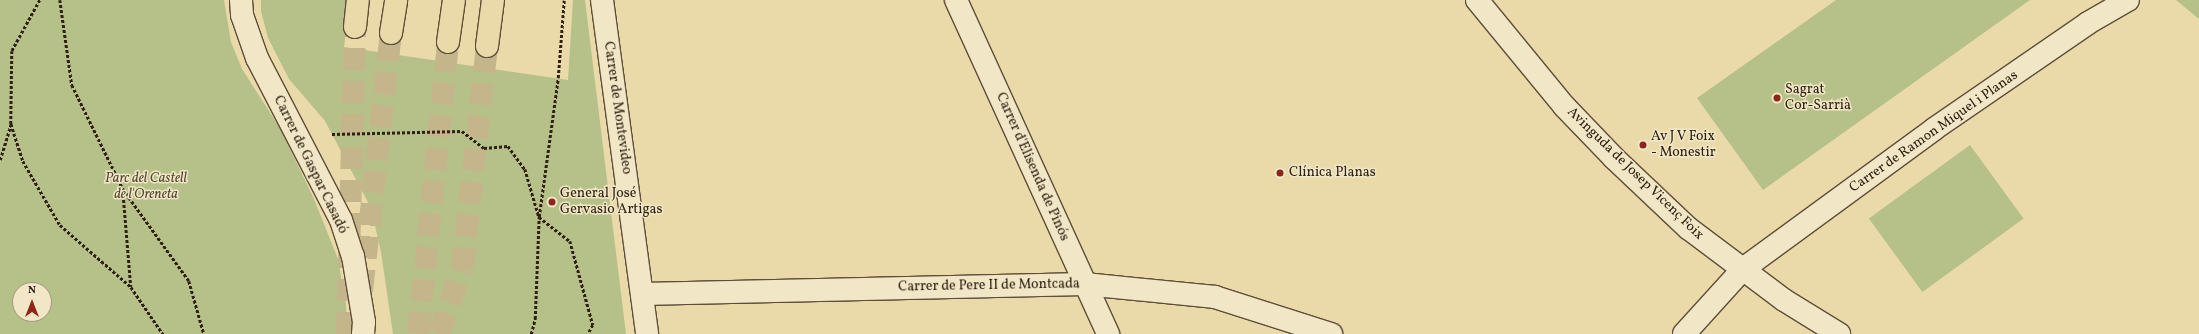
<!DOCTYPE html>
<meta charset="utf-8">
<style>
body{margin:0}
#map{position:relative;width:2199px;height:334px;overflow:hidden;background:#eadaa9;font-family:Vollkorn,serif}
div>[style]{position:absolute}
.green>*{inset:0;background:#b6c089;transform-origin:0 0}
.highway-tunnel>*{height:22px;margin-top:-11px;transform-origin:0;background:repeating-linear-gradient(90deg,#c5b58b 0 22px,transparent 0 33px)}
.path>*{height:2.5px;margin-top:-1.25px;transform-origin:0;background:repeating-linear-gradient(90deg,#302012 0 3px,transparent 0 5px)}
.roads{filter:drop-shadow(1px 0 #5e4e38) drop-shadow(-1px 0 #5e4e38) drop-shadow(0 1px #5e4e38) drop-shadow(0 -1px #5e4e38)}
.minor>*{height:22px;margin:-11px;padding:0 11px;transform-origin:11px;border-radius:11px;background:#f1e7c7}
.highway>*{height:22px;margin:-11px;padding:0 11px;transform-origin:11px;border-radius:11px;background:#eadaa9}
.dots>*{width:11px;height:11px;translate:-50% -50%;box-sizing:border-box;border:2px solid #f1e7c7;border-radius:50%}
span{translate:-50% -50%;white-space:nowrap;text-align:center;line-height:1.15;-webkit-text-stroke:3px #f1e7c7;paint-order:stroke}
.poi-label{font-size:14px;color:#302012}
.left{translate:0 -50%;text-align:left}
.street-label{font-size:14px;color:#302012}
.park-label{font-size:14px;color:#524830;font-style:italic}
.north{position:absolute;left:12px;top:282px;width:40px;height:40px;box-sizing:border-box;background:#f1e7c7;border:1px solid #a4977f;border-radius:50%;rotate:0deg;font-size:11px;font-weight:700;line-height:16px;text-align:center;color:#302012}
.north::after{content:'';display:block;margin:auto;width:14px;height:18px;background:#8f2418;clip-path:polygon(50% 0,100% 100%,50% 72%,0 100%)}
</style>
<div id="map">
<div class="green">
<i style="clip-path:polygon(evenodd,0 0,224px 0,231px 42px,242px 69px,280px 128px,314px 199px,338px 259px,346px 305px,347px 334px,0 334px,0 0,20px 290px,44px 290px,44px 314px,20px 314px,20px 290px)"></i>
<i style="clip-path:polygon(261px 0,350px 0,344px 47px,568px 80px,573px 0,585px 0,626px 334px,393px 334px,381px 252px,371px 208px,325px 121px,289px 79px,268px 38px,261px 11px)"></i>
<i style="clip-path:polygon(1836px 0,2030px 0,1763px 190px,1697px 98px)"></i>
<i style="clip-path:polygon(2176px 0,2199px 0,2199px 19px)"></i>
<i style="left:1970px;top:145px;width:91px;height:125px;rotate:54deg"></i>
</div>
<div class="highway-tunnel">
<i style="left:362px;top:291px;width:260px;rotate:-83.6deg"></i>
<i style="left:347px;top:334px;width:307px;rotate:-88.5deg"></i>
<i style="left:418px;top:334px;width:294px;rotate:-84.1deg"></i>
<i style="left:439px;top:334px;width:69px;rotate:-70.5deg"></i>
<i style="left:462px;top:269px;width:224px;rotate:-83.6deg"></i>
</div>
<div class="path">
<i style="left:40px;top:0;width:58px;rotate:118.8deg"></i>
<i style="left:12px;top:51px;width:73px;rotate:90.8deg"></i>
<i style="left:11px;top:124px;width:39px;rotate:72deg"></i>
<i style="left:23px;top:161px;width:74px;rotate:60deg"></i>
<i style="left:60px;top:225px;width:94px;rotate:41.1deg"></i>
<i style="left:60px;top:0;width:86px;rotate:82deg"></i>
<i style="left:72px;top:85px;width:116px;rotate:63.9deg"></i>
<i style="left:123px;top:189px;width:113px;rotate:54.3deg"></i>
<i style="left:189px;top:281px;width:55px;rotate:74.2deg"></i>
<i style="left:332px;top:134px;width:130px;rotate:-1.3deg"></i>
<i style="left:462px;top:131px;width:28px;rotate:38deg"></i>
<i style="left:484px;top:148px;width:24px;rotate:-5deg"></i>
<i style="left:508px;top:146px;width:29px;rotate:54deg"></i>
<i style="left:525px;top:169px;width:50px;rotate:73.7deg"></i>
<i style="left:539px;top:217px;width:39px;rotate:38deg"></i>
<i style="left:570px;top:241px;width:87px;rotate:74.7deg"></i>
<i style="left:593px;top:325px;width:10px;rotate:119deg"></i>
<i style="left:0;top:160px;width:38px;rotate:-73deg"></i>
<i style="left:123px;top:190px;width:97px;rotate:85.3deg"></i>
<i style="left:131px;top:287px;width:57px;rotate:55.8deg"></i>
<i style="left:531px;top:334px;width:16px;rotate:-75deg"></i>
<i style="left:535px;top:319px;width:102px;rotate:-87.8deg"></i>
<i style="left:539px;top:217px;width:140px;rotate:-82.2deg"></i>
<i style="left:558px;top:78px;width:78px;rotate:-85.6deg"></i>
</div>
<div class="roads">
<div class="minor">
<i style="left:241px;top:0;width:15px;rotate:86deg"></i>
<i style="left:242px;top:15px;width:46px;rotate:70.8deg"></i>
<i style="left:257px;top:58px;width:182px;rotate:62.6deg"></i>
<i style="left:341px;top:220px;width:38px;rotate:72deg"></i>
<i style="left:353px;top:256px;width:67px;rotate:80.5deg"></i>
<i style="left:364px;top:322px;width:12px;rotate:95deg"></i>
<i style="left:602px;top:0;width:337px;rotate:82.3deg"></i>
<i style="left:956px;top:0;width:367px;rotate:65.5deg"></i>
<i style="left:1477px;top:0;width:137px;rotate:50.6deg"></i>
<i style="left:1564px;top:106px;width:72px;rotate:46.1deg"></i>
<i style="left:1614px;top:158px;width:102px;rotate:43.4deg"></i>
<i style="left:1688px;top:228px;width:120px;rotate:36.9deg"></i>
<i style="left:1784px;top:300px;width:65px;rotate:31.7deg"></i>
<i style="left:642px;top:294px;width:443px;rotate:-1.3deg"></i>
<i style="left:1085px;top:284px;width:131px;rotate:5.7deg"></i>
<i style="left:1215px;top:297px;width:122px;rotate:17.7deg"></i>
<i style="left:1684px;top:334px;width:88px;rotate:-47.8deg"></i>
<i style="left:1743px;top:269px;width:237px;rotate:-36.2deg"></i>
<i style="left:1934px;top:129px;width:187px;rotate:-34.5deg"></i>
<i style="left:2088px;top:23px;width:46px;rotate:-29.9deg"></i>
</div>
<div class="highway">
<i style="left:355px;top:27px;width:27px;rotate:-84deg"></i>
<i style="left:391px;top:33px;width:33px;rotate:-81deg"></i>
<i style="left:448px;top:42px;width:42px;rotate:-81.9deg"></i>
<i style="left:487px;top:46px;width:46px;rotate:-82.6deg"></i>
</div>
</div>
<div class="dots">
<i style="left:1777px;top:98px;background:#8f2418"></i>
<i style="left:1643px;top:145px;background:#8f2418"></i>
<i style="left:1280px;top:173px;background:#8f2418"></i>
<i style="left:552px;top:202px;background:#8f2418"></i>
</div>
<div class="poi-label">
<span class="left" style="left:1785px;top:98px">Sagrat<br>Cor-Sarrià</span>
<span class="left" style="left:1651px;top:145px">Av J V Foix<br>- Monestir</span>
<span class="left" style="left:1289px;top:173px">Clínica Planas</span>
<span class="left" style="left:560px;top:202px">General José<br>Gervasio Artigas</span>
</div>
<div class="street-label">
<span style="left:617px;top:108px;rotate:82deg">Carrer de Montevideo</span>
<span style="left:1934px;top:132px;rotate:-35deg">Carrer de Ramon Miquel i Planas</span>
<span style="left:310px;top:165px;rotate:64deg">Carrer de Gaspar Casadó</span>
<span style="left:1032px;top:167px;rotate:66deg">Carrer d'Elisenda de Pinós</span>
<span style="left:1635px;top:174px;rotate:44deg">Avinguda de Josep Vicenç Foix</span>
<span style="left:989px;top:286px;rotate:-1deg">Carrer de Pere II de Montcada</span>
</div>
<div class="park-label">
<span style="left:146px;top:187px">Parc del Castell<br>de l'Oreneta</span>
</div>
<div class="north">N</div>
</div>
